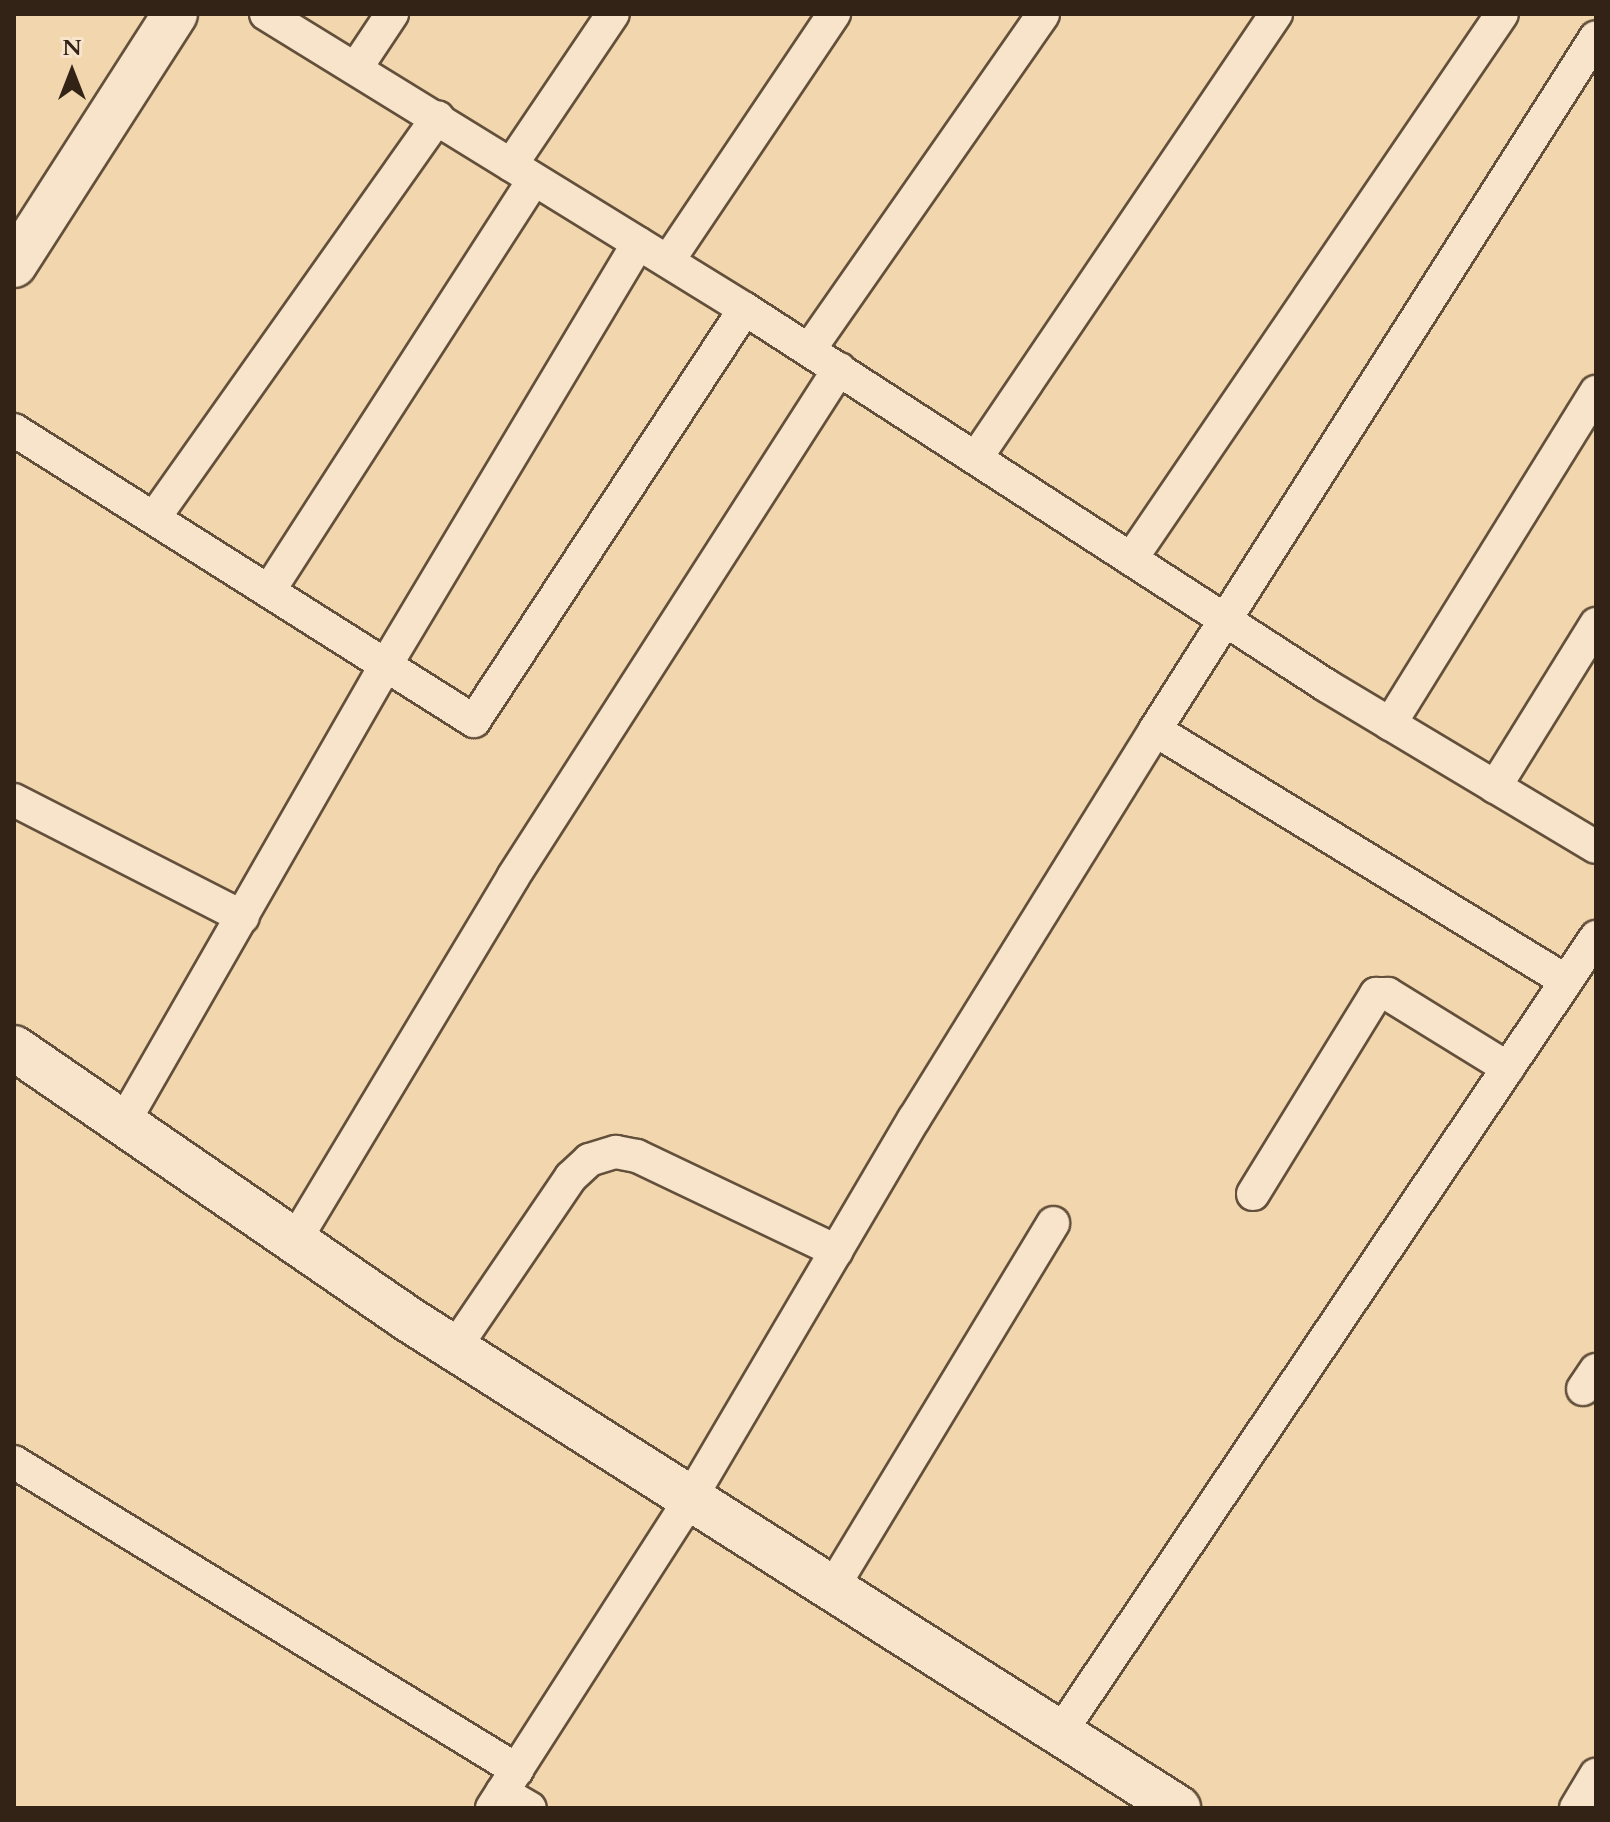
<!DOCTYPE html>
<style>
body{margin:0}
#map{position:relative;width:1610px;height:1822px;overflow:hidden;background:#f2d6ad;font-family:Cardo,serif}
div>[style]{position:absolute}
.roads{filter:drop-shadow(2px 0 #63503c) drop-shadow(-2px 0 #63503c) drop-shadow(0 2px #63503c) drop-shadow(0 -2px #63503c)}
.street>*{height:32px;margin:-16px;padding:0 16px;transform-origin:16px;border-radius:16px;background:#f7e4ca}
.secondary>*{height:44px;margin:-22px;padding:0 22px;transform-origin:22px;border-radius:22px;background:#f7e4ca}
span{translate:-50% -50%;white-space:nowrap;text-align:center;line-height:1.15;-webkit-text-stroke:7px #f7e4ca;paint-order:stroke}
.frame{position:absolute;inset:0;border:16px solid #332316;pointer-events:none}
.north{position:absolute;left:32px;top:32px;width:80px;height:80px;-webkit-text-stroke:6px #f7e4ca;paint-order:stroke;rotate:0deg;font-size:22px;font-weight:700;line-height:32px;text-align:center;color:#332316}
.north::after{content:'';display:block;margin:auto;width:28px;height:36px;background:#332316;clip-path:polygon(50% 0,100% 100%,50% 72%,0 100%)}
</style>
<div id="map">
<div class="roads">
<div class="street">
<i style="left:266px;top:14px;width:563px;rotate:31.63deg"></i>
<i style="left:745px;top:309px;width:693px;rotate:32.93deg"></i>
<i style="left:1327px;top:686px;width:313px;rotate:30.9deg"></i>
<i style="left:356px;top:68px;width:65px;rotate:-56.3deg"></i>
<i style="left:511px;top:165px;width:182px;rotate:-56deg"></i>
<i style="left:668px;top:261px;width:298px;rotate:-56.1deg"></i>
<i style="left:809px;top:350px;width:409px;rotate:-55.1deg"></i>
<i style="left:14px;top:430px;width:544px;rotate:32.32deg"></i>
<i style="left:474px;top:721px;width:493px;rotate:-56.7deg"></i>
<i style="left:976px;top:458px;width:536px;rotate:-55.95deg"></i>
<i style="left:154px;top:518px;width:491px;rotate:-54.7deg"></i>
<i style="left:1131px;top:559px;width:659px;rotate:-55.76deg"></i>
<i style="left:270px;top:589px;width:484px;rotate:-57.2deg"></i>
<i style="left:1390px;top:724px;width:391px;rotate:-58.2deg"></i>
<i style="left:1155px;top:730px;width:482px;rotate:31.4deg"></i>
<i style="left:1495px;top:787px;width:192px;rotate:-58.2deg"></i>
<i style="left:14px;top:800px;width:257px;rotate:27.1deg"></i>
<i style="left:122px;top:1125px;width:527px;rotate:-60.17deg"></i>
<i style="left:384px;top:668px;width:495px;rotate:-59.1deg"></i>
<i style="left:1253px;top:1194px;width:235px;rotate:-58.4deg"></i>
<i style="left:1376px;top:994px;width:12px"></i>
<i style="left:1388px;top:994px;width:141px;rotate:31.7deg"></i>
<i style="left:294px;top:1242px;width:426px;rotate:-59deg"></i>
<i style="left:513px;top:877px;width:604px;rotate:-57.31deg"></i>
<i style="left:454px;top:1349px;width:208px;rotate:-55.8deg"></i>
<i style="left:571px;top:1177px;width:25px;rotate:-43deg"></i>
<i style="left:589px;top:1160px;width:28px;rotate:-17deg"></i>
<i style="left:616px;top:1152px;width:21px;rotate:11deg"></i>
<i style="left:637px;top:1156px;width:221px;rotate:25.5deg"></i>
<i style="left:1583px;top:1389px;width:23px;rotate:-56deg"></i>
<i style="left:14px;top:1462px;width:590px;rotate:31.48deg"></i>
<i style="left:831px;top:1590px;width:429px;rotate:-58.8deg"></i>
<i style="left:1060px;top:1733px;width:960px;rotate:-56.04deg"></i>
<i style="left:502px;top:1792px;width:32px;rotate:30deg"></i>
<i style="left:492px;top:1808px;width:367px;rotate:-57.3deg"></i>
<i style="left:690px;top:1499px;width:441px;rotate:-59.5deg"></i>
<i style="left:914px;top:1119px;width:458px;rotate:-58.2deg"></i>
<i style="left:1155px;top:730px;width:821px;rotate:-57.53deg"></i>
<i style="left:1576px;top:1808px;width:39px;rotate:-59deg"></i>
</div>
<div class="secondary">
<i style="left:14px;top:265px;width:298px;rotate:-57.3deg"></i>
<i style="left:14px;top:1048px;width:475px;rotate:34.5deg"></i>
<i style="left:405px;top:1317px;width:916px;rotate:32.42deg"></i>
</div>
</div>
<div class="frame"></div>
<div class="north">N</div>
</div>
